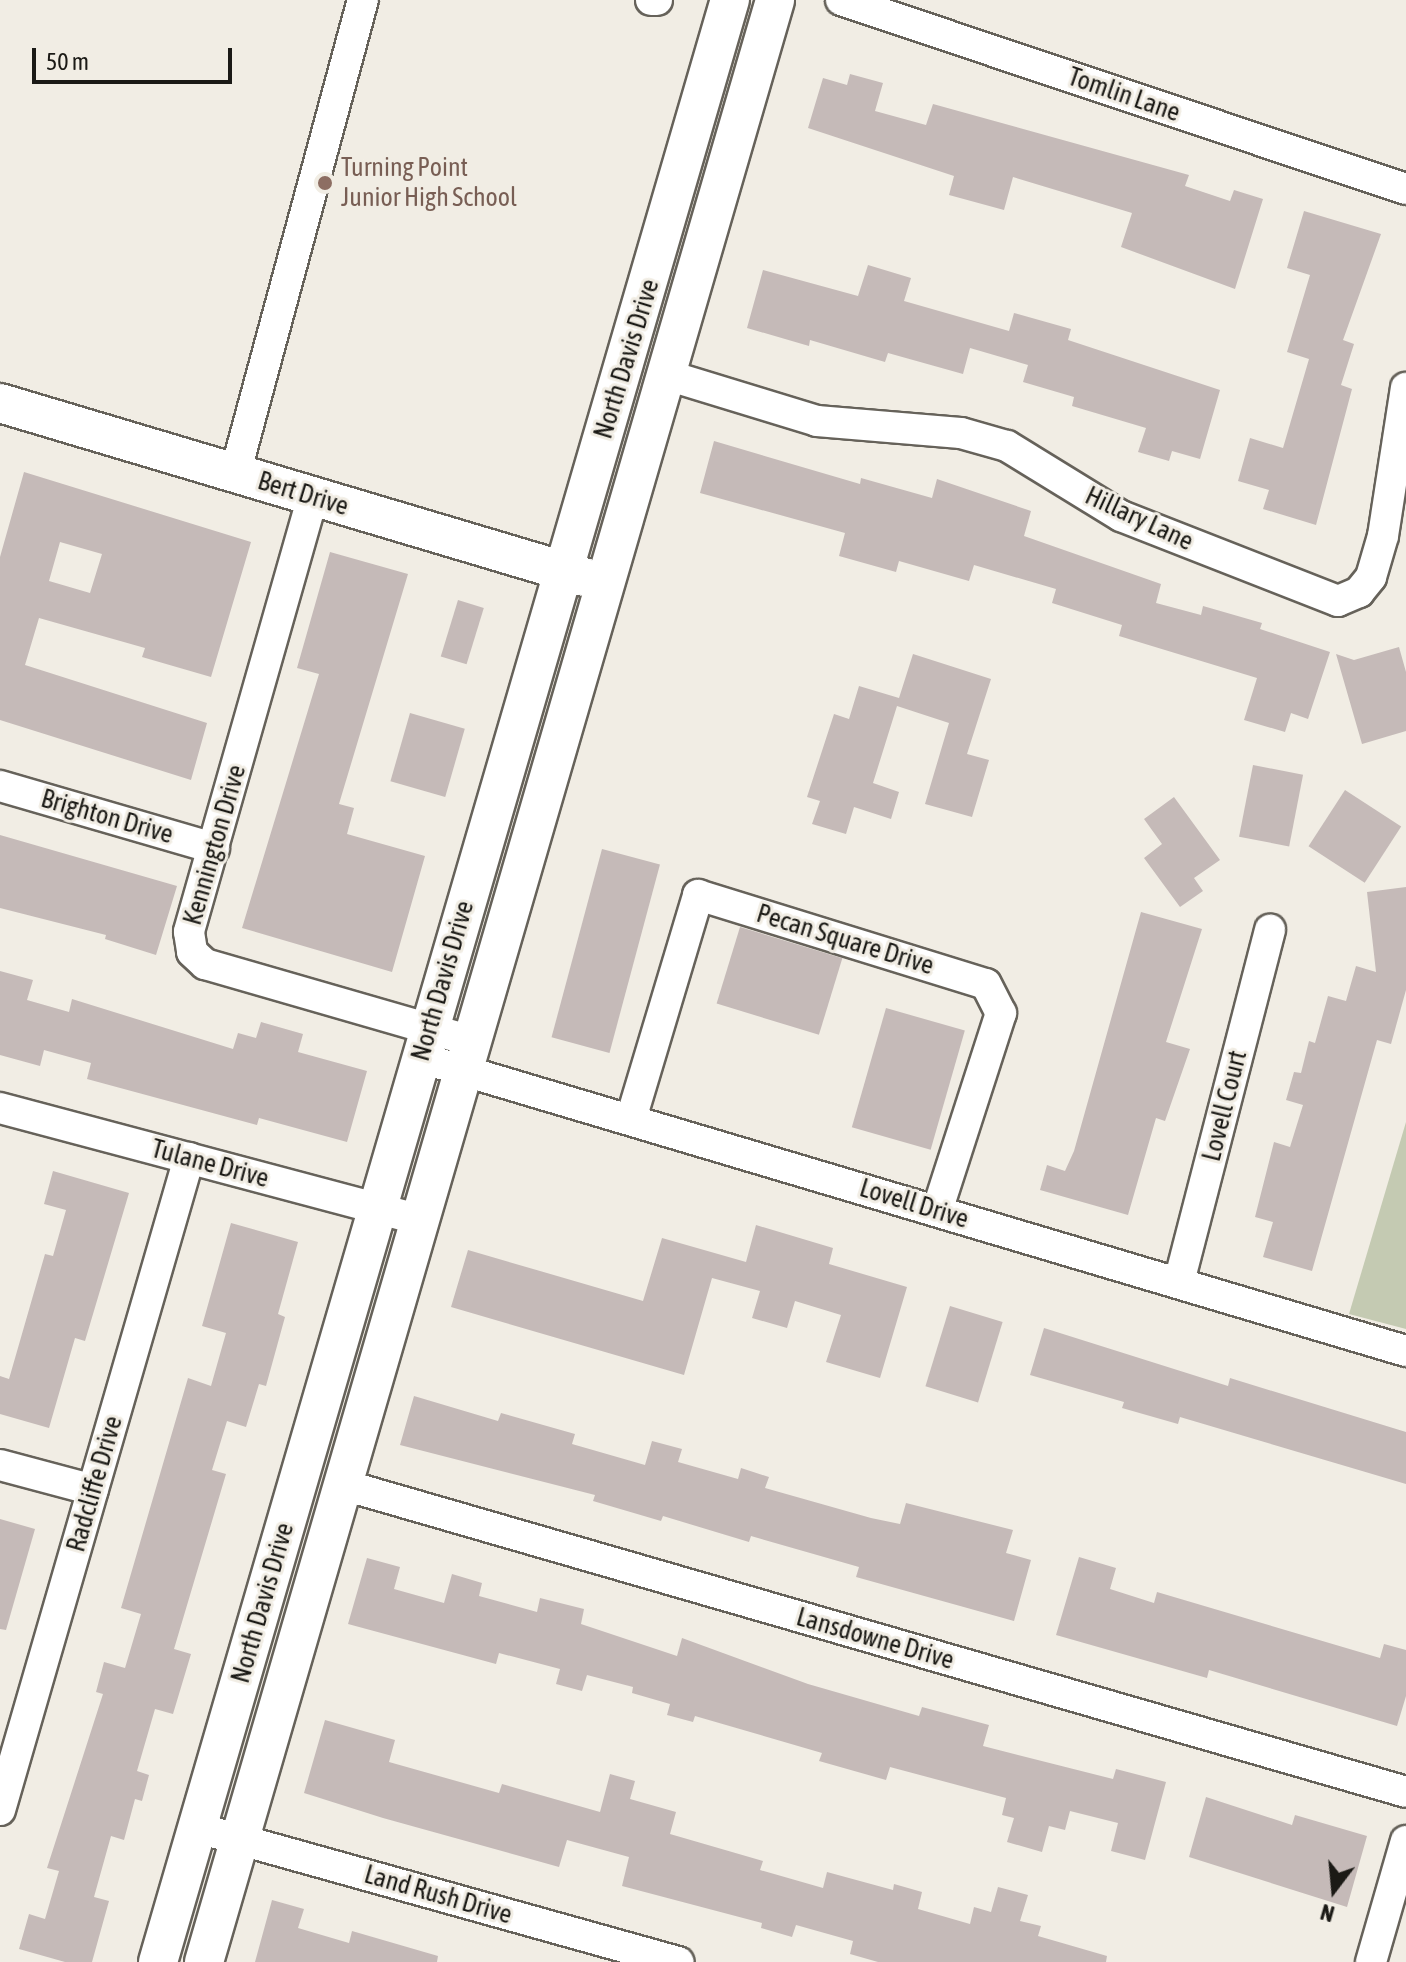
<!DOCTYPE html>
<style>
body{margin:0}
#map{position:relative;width:1406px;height:1962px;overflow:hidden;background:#f1ede4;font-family:"Asap Condensed",sans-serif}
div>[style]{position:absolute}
.green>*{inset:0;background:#c4cab2}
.building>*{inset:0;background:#c5bab8;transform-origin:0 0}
.roads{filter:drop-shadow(2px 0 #66625a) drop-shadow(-2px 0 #66625a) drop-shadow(0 2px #66625a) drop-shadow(0 -2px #66625a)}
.minor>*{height:30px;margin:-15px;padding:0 15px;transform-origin:15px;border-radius:15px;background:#fff}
.tertiary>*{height:38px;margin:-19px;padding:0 19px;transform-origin:19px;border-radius:19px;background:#fff}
.dots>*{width:22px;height:22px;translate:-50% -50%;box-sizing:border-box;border:4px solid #f1ede4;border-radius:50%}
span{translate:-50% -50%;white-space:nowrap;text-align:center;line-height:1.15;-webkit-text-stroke:6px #f1ede4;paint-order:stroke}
.street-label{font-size:26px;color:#1b1a16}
.education-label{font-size:26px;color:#785e54}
.left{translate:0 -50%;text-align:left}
.north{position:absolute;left:1294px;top:1850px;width:80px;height:80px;-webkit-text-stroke:6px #f1ede4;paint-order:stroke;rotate:196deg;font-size:22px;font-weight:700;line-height:32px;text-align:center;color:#1b1a16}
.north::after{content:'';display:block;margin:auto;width:28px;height:36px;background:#1b1a16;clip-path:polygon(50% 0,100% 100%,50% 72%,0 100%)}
.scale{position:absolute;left:32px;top:48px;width:200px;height:36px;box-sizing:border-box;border:4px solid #1b1a16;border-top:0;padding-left:10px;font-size:24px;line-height:28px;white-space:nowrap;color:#1b1a16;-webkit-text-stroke:6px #f1ede4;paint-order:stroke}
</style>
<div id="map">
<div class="green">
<i style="clip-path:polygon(1406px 1122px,1406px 1329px,1349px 1314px)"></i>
</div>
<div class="building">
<i style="clip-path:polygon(850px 74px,883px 83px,875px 111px,926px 125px,933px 104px,1189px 175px,1185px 186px,1230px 201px,1234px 190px,1263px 199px,1235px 289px,1121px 247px,1132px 213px,1013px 177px,1004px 210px,949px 195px,954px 176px,808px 128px,823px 78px,847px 85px)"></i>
<i style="clip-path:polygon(1304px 211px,1381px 234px,1343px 340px,1354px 344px,1341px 385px,1352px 389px,1316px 525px,1263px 509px,1269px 490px,1238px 481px,1250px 438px,1283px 448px,1309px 359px,1287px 352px,1310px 275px,1287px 268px)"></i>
<i style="clip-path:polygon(868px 265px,911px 278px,904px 301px,1009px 331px,1014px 313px,1071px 329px,1068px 340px,1220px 390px,1200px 459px,1172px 451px,1169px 461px,1138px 452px,1146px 428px,1072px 406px,1074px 397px,1023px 382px,1028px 365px,970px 348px,963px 374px,888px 353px,885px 362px,810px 340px,809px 346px,747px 328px,763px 270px,858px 296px)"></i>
<i style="clip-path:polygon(714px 441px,860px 484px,861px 478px,932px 498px,937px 479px,1031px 511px,1024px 536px,1161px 584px,1156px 603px,1201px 615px,1203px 606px,1262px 623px,1260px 629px,1330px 652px,1308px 719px,1291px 713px,1285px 732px,1244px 720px,1257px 678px,1119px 636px,1122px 625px,1052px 603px,1056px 589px,974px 565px,969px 581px,899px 561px,896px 572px,839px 556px,845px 533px,700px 493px)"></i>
<i style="clip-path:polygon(evenodd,24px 472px,251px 542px,211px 677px,142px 657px,145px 648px,39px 618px,25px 665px,207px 723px,191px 780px,0 720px,0 557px,24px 472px,60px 542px,102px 554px,90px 593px,49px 581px,60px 542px)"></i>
<i style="clip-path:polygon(330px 552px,408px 574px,339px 804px,354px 808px,347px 834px,425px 856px,392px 972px,242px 928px,319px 674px,297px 668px)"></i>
<i style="left:458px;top:600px;width:27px;height:59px;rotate:17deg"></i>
<i style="clip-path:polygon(1399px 647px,1406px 672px,1406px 731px,1362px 744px,1336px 654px,1354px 660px)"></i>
<i style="clip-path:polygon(913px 654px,991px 679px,967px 754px,989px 760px,972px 817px,925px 804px,949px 723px,897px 706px,873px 783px,899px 792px,891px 819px,854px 807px,846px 834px,812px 824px,820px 801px,807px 797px,834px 714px,849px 719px,859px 686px,899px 698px)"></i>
<i style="left:410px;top:713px;width:57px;height:71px;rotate:16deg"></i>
<i style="left:1253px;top:765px;width:51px;height:73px;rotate:11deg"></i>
<i style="left:1345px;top:790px;width:67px;height:67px;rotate:33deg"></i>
<i style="clip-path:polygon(1174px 797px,1220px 860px,1194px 878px,1203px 891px,1180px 907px,1144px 858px,1162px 844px,1144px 819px)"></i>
<i style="clip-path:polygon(0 835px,177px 886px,156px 955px,105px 939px,106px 935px,0 908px)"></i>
<i style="left:602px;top:849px;width:60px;height:195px;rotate:15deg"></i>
<i style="clip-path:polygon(1406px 887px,1406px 990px,1391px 1044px,1377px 1040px,1312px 1271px,1263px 1257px,1273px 1222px,1255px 1217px,1274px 1142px,1290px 1147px,1303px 1105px,1286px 1100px,1294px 1072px,1301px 1073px,1309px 1041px,1315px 1043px,1328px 996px,1346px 1001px,1356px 966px,1376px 972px,1367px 892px)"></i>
<i style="clip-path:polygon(1141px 912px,1202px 929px,1166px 1042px,1190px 1049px,1165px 1121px,1156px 1118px,1128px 1215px,1040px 1190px,1047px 1165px,1065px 1171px,1074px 1151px)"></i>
<i style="left:740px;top:927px;width:107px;height:80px;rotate:17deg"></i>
<i style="clip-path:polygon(0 971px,33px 980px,27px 1000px,69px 1012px,72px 999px,233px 1049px,238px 1033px,256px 1038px,261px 1022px,303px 1034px,298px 1052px,367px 1071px,347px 1142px,259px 1118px,257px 1125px,87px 1079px,91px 1063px,44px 1050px,40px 1066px,0 1055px)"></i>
<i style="left:886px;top:1008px;width:82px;height:124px;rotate:16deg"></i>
<i style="clip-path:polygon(53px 1171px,129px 1193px,85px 1341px,75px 1338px,49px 1428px,0 1414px,0 1376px,9px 1379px,45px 1254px,53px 1256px,66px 1210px,44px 1204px)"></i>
<i style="clip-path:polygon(231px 1223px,298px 1242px,278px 1314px,285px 1317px,266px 1386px,259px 1384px,246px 1427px,227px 1421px,212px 1470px,226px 1474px,174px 1649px,191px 1654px,173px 1714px,155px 1709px,137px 1771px,149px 1775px,142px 1801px,135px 1799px,124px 1840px,111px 1836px,94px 1897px,109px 1901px,92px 1962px,65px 1962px,19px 1949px,29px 1914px,45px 1919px,59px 1871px,47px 1868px,103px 1694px,96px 1692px,104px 1662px,125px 1668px,141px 1614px,121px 1608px,188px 1378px,211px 1386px,226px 1333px,202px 1326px)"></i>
<i style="clip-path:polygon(756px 1225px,833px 1248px,829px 1264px,907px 1287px,880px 1378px,826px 1362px,841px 1315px,795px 1301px,787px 1328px,752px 1318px,760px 1291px,712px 1278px,684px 1375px,451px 1307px,468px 1250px,643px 1301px,662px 1238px,746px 1262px)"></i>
<i style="left:950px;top:1306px;width:55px;height:84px;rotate:17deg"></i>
<i style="clip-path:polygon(1044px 1328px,1228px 1386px,1230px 1378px,1406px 1432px,1406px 1484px,1180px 1417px,1178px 1424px,1122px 1408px,1124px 1402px,1030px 1375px)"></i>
<i style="clip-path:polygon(414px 1396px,498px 1421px,501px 1413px,575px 1434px,572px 1444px,645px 1465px,652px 1441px,682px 1449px,678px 1462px,738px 1479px,741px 1468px,769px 1477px,765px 1488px,871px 1518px,900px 1524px,906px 1503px,1013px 1530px,1006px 1553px,1031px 1560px,1014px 1621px,856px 1577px,859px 1567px,751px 1536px,749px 1542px,663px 1516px,661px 1521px,593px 1501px,595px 1495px,400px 1445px)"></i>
<i style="clip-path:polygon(0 1519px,35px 1529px,6px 1630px,0 1629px)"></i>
<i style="clip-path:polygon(1079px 1557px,1116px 1568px,1110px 1589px,1154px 1603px,1157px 1592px,1380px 1658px,1384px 1644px,1406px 1650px,1406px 1696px,1397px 1726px,1209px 1670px,1207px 1678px,1056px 1635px)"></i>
<i style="clip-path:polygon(367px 1558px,400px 1567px,394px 1589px,444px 1603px,452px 1574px,482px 1583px,479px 1596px,537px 1612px,540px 1598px,584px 1609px,581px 1624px,677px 1656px,682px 1638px,808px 1684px,919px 1716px,922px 1707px,989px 1725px,983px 1746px,1113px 1779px,1116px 1769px,1166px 1782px,1145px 1860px,1111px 1851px,1118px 1823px,1070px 1811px,1065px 1830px,1049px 1826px,1042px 1852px,1007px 1842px,1014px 1818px,1002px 1815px,1006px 1798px,890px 1767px,886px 1780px,819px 1761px,822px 1753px,695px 1716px,693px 1722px,667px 1715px,670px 1704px,632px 1693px,633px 1687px,587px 1675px,582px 1691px,556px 1684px,560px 1669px,499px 1653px,496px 1664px,348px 1624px)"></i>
<i style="clip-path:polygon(325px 1720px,395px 1740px,389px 1762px,499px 1793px,502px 1784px,600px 1812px,610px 1774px,635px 1781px,630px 1799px,676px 1812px,670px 1834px,763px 1861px,760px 1870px,823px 1888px,827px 1872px,893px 1890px,894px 1884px,922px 1892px,918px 1909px,970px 1924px,974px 1907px,991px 1912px,998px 1887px,1028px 1895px,1020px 1921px,1041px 1926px,1038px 1936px,1107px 1956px,1106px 1962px,878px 1962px,850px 1954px,853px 1941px,796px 1925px,792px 1937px,761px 1928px,762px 1923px,622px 1886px,629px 1857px,567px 1840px,559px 1867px,383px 1818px,304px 1793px)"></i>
<i style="clip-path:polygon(1206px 1797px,1292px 1825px,1295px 1815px,1367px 1836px,1347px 1907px,1189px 1857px)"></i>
<i style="clip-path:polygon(272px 1900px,304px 1909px,298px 1928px,349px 1943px,352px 1931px,438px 1956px,437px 1962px,255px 1962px)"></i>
</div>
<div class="roads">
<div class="minor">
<i style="left:651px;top:0;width:6px"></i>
<i style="left:841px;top:0;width:596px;rotate:18.5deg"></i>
<i style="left:670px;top:376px;width:154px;rotate:17deg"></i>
<i style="left:817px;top:421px;width:144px;rotate:4.8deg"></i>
<i style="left:961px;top:433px;width:48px;rotate:15.8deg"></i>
<i style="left:1007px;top:446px;width:134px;rotate:31.6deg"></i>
<i style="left:1121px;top:516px;width:233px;rotate:21.4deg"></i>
<i style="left:1338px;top:601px;width:23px;rotate:-23deg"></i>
<i style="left:1359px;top:592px;width:19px;rotate:-51deg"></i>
<i style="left:1371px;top:577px;width:43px;rotate:-73.7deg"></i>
<i style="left:1383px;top:536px;width:150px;rotate:-81.2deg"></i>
<i style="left:235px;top:474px;width:491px;rotate:-74.9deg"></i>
<i style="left:313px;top:496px;width:453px;rotate:105.9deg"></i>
<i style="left:189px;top:932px;width:20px;rotate:81deg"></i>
<i style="left:192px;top:952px;width:18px;rotate:43deg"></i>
<i style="left:205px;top:964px;width:281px;rotate:16.1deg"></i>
<i style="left:0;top:786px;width:223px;rotate:16.2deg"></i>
<i style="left:421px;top:1058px;width:1028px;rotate:16.57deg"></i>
<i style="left:0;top:1108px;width:436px;rotate:14.9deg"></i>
<i style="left:631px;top:1119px;width:234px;rotate:-73.3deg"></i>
<i style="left:698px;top:895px;width:301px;rotate:17.2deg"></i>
<i style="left:986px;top:984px;width:33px;rotate:63deg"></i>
<i style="left:1001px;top:1013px;width:208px;rotate:107.9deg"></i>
<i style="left:1179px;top:1282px;width:364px;rotate:-75.5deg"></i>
<i style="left:0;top:1465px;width:96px;rotate:15deg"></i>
<i style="left:344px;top:1485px;width:1105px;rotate:16.12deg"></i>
<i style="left:0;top:1810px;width:679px;rotate:-73.83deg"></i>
<i style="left:198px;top:1828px;width:499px;rotate:15.6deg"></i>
<i style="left:1371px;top:1962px;width:126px;rotate:-73.9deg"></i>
</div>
<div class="tertiary">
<i style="left:0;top:403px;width:609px;rotate:16.59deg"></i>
<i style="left:158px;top:1962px;width:2044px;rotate:-73.75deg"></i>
<i style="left:204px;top:1962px;width:2043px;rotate:-73.77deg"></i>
</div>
</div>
<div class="dots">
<i style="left:325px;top:183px;background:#8d6e63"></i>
</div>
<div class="street-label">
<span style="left:1124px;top:95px;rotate:19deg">Tomlin Lane</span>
<span style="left:627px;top:359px;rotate:-73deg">North Davis Drive</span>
<span style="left:303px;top:494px;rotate:17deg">Bert Drive</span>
<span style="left:1139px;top:519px;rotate:25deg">Hillary Lane</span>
<span style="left:107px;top:817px;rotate:16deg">Brighton Drive</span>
<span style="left:215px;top:845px;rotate:-74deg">Kennington Drive</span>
<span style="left:845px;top:940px;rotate:17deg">Pecan Square Drive</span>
<span style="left:443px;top:981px;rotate:-74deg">North Davis Drive</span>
<span style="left:1225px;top:1106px;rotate:-76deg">Lovell Court</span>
<span style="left:210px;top:1164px;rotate:15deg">Tulane Drive</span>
<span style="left:914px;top:1204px;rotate:17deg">Lovell Drive</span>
<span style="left:95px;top:1484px;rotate:-74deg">Radcliffe Drive</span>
<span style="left:263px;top:1603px;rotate:-74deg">North Davis Drive</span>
<span style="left:875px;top:1639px;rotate:16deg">Lansdowne Drive</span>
<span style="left:438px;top:1895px;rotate:16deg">Land Rush Drive</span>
</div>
<div class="education-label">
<span class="left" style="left:341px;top:183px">Turning Point<br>Junior High School</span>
</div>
<div class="north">N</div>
<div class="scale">50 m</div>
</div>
